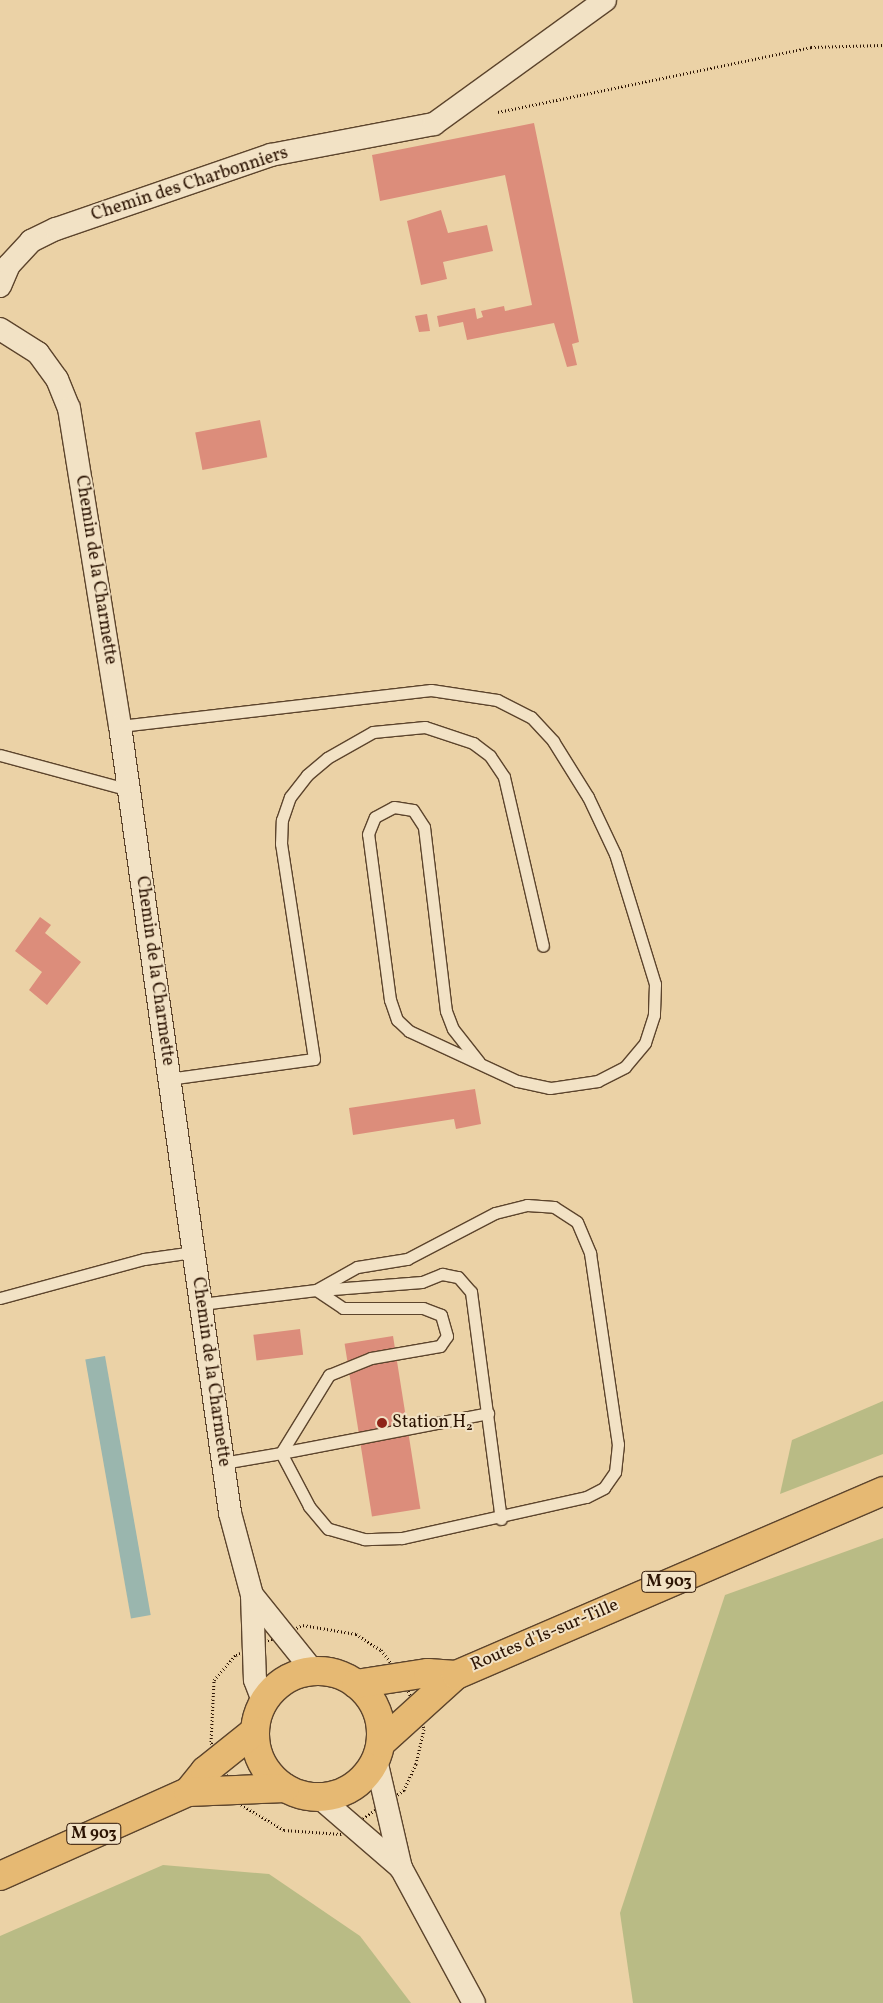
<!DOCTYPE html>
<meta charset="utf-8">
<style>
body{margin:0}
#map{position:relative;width:883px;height:2003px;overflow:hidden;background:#ebd2a6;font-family:Vollkorn,serif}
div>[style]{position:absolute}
.green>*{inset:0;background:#b9bb85}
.water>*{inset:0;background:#9ab6ae;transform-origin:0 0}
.building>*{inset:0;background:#dc8d7b;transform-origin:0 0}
.path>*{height:3px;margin-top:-1.5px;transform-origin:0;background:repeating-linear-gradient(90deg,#2d1504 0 1px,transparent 0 3.5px)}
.roads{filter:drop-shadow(1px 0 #5c442c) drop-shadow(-1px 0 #5c442c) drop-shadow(0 1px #5c442c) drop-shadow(0 -1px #5c442c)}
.lane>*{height:11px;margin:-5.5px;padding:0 5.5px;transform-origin:5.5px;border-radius:5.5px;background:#f2e2c5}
.street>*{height:22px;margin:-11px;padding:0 11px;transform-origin:11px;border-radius:11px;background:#f2e2c5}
.primary>*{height:28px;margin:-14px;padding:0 14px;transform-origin:14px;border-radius:14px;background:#e6b973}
.primary>.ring{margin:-14px;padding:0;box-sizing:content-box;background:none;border:28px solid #e6b973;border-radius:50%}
.dots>*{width:14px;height:14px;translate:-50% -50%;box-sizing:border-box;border:2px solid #f2e2c5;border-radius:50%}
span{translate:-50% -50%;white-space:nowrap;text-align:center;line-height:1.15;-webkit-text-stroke:4px #f2e2c5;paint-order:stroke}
.shield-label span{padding:1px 4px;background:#f2e2c5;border:1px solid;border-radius:4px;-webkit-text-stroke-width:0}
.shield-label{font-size:16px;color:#2d1504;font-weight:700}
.street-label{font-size:18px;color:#2d1504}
.poi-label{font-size:18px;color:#2d1504}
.left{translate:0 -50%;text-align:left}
</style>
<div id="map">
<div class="green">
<i style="clip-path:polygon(883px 1401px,883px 1454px,780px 1494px,792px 1440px)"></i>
<i style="clip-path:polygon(883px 1538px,883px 2003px,633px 2003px,620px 1913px,725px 1595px)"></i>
<i style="clip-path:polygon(163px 1865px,269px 1874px,360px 1936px,411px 2003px,0 2003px,0 1936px)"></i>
</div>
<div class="water">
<i style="left:105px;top:1356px;width:263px;height:20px;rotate:80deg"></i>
</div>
<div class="building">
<i style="clip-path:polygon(534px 123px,579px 342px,572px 344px,577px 365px,567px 367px,554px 323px,467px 340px,463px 322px,439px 327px,437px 316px,475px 308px,477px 319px,483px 317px,481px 311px,504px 306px,505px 311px,532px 305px,505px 175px,380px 201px,372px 155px)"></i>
<i style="clip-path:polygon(441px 210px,448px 233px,487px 225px,493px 251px,443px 262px,447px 279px,421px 285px,407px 221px)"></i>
<i style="clip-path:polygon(427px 314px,430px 331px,419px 332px,415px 316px)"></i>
<i style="left:260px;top:420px;width:38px;height:66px;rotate:79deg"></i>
<i style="clip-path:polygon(40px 917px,51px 925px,45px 933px,81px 962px,47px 1005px,29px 990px,42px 972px,15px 951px)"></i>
<i style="clip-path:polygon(475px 1089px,481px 1124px,456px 1129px,454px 1119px,353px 1135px,349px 1108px)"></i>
<i style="left:300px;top:1329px;width:26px;height:47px;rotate:83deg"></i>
<i style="left:393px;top:1336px;width:175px;height:49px;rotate:81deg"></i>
</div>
<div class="path">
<i style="left:498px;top:112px;width:320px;rotate:-11.7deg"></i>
<i style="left:811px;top:47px;width:72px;rotate:-1.6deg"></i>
<i style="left:303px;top:1625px;width:54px;rotate:9.6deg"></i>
<i style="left:356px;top:1634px;width:30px;rotate:33deg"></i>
<i style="left:381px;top:1650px;width:36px;rotate:52deg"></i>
<i style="left:403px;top:1678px;width:55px;rotate:67.6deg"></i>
<i style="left:424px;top:1729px;width:36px;rotate:103deg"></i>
<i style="left:416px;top:1764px;width:29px;rotate:115deg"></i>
<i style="left:404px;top:1790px;width:77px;rotate:145.1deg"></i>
<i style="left:341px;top:1834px;width:57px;rotate:-176deg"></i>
<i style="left:284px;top:1830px;width:51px;rotate:-149.4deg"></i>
<i style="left:240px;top:1804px;width:68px;rotate:-115.1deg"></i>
<i style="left:211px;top:1742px;width:62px;rotate:-87.2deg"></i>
<i style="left:214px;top:1680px;width:33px;rotate:-49deg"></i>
<i style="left:236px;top:1655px;width:73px;rotate:-24.1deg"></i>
</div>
<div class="roads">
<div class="lane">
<i style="left:120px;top:726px;width:313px;rotate:-6.6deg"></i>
<i style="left:431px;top:690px;width:67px;rotate:8.6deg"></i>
<i style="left:497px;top:700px;width:38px;rotate:27deg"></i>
<i style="left:531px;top:717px;width:33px;rotate:47deg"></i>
<i style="left:553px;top:741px;width:66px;rotate:58deg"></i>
<i style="left:588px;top:797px;width:63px;rotate:64.7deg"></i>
<i style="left:615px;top:854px;width:136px;rotate:72.9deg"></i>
<i style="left:655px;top:984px;width:31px;rotate:92deg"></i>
<i style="left:654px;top:1015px;width:29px;rotate:108deg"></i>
<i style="left:645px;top:1043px;width:31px;rotate:130deg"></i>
<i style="left:625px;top:1067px;width:30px;rotate:153deg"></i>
<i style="left:598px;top:1081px;width:49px;rotate:171.7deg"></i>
<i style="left:550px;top:1088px;width:34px;rotate:-168deg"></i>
<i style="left:517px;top:1081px;width:119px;rotate:-155.2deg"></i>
<i style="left:409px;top:1031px;width:16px;rotate:-137deg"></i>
<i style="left:397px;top:1020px;width:21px;rotate:-109deg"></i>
<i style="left:390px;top:1000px;width:167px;rotate:-97.5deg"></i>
<i style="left:368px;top:834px;width:18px;rotate:-68deg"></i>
<i style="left:375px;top:817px;width:21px;rotate:-28deg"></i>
<i style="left:394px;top:807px;width:19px;rotate:9deg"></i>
<i style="left:413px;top:810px;width:20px;rotate:57deg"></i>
<i style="left:424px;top:827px;width:185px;rotate:83.2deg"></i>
<i style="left:446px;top:1011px;width:19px;rotate:69deg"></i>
<i style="left:453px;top:1029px;width:42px;rotate:51.8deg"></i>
<i style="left:0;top:755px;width:135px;rotate:15.1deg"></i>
<i style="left:168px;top:1079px;width:147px;rotate:-7.8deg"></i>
<i style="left:314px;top:1059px;width:218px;rotate:-98.7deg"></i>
<i style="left:281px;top:844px;width:24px;rotate:-88deg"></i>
<i style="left:282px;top:820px;width:24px;rotate:-71deg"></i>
<i style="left:290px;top:797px;width:28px;rotate:-52deg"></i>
<i style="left:307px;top:775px;width:26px;rotate:-40deg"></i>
<i style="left:327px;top:758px;width:53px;rotate:-29.5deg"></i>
<i style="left:373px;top:732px;width:52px;rotate:-5.5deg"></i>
<i style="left:425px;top:727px;width:51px;rotate:18.4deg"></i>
<i style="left:473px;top:743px;width:21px;rotate:37deg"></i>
<i style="left:490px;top:756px;width:25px;rotate:56deg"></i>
<i style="left:504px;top:777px;width:173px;rotate:77deg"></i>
<i style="left:320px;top:1290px;width:102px;rotate:-4.5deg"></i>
<i style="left:422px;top:1282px;width:22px;rotate:-22deg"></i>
<i style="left:442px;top:1274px;width:16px;rotate:11deg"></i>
<i style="left:458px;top:1277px;width:20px;rotate:49deg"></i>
<i style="left:471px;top:1292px;width:229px;rotate:82.5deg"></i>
<i style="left:0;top:1298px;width:149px;rotate:-15.2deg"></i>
<i style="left:144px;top:1259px;width:49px;rotate:-8.1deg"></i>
<i style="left:201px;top:1304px;width:116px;rotate:-6.9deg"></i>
<i style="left:316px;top:1290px;width:47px;rotate:-29.3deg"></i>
<i style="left:357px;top:1267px;width:51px;rotate:-9.1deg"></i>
<i style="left:407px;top:1259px;width:99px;rotate:-27.6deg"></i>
<i style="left:495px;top:1213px;width:33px;rotate:-14deg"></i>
<i style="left:527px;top:1205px;width:27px;rotate:4deg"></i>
<i style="left:554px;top:1207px;width:27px;rotate:33deg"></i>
<i style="left:577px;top:1222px;width:34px;rotate:67deg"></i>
<i style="left:590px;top:1253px;width:193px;rotate:81.7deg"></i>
<i style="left:618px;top:1444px;width:28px;rotate:96deg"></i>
<i style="left:615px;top:1472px;width:19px;rotate:125deg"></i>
<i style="left:604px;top:1488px;width:20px;rotate:153deg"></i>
<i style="left:586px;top:1497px;width:189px;rotate:167.4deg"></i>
<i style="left:402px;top:1538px;width:38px;rotate:178deg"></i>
<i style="left:364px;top:1539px;width:37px;rotate:-164deg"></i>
<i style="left:328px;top:1529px;width:30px;rotate:-130deg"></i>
<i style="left:309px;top:1506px;width:60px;rotate:-117.8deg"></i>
<i style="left:281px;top:1453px;width:59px;rotate:170.2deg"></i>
<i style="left:281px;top:1453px;width:92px;rotate:-58.4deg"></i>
<i style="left:329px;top:1375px;width:45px;rotate:-22deg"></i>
<i style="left:371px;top:1358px;width:70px;rotate:-9.9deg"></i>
<i style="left:440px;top:1346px;width:12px;rotate:-55deg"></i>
<i style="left:447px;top:1336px;width:22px;rotate:-106deg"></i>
<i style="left:441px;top:1315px;width:19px;rotate:-159deg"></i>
<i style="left:423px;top:1308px;width:80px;rotate:180deg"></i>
<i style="left:343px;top:1308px;width:32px;rotate:-146deg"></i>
<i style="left:281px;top:1453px;width:211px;rotate:-10.9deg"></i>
</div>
<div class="street">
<i style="left:0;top:286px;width:23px;rotate:-67deg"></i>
<i style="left:9px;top:265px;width:33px;rotate:-47deg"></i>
<i style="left:31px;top:241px;width:28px;rotate:-26deg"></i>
<i style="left:56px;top:229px;width:227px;rotate:-19deg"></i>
<i style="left:271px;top:155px;width:166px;rotate:-10.8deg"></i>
<i style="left:434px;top:124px;width:211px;rotate:-35.9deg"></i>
<i style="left:0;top:329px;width:45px;rotate:32.3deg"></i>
<i style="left:38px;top:353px;width:32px;rotate:54deg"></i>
<i style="left:57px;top:379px;width:31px;rotate:68deg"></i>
<i style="left:69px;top:408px;width:322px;rotate:80.9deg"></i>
<i style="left:120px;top:726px;width:795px;rotate:82.04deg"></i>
<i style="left:230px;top:1513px;width:85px;rotate:75deg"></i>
<i style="left:252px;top:1595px;width:85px;rotate:88deg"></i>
<i style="left:255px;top:1680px;width:25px;rotate:69deg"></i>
<i style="left:252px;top:1595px;width:97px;rotate:51.2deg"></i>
<i style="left:376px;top:1760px;width:111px;rotate:77deg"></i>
<i style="left:401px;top:1868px;width:153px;rotate:61.6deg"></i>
<i style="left:320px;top:1798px;width:107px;rotate:40.8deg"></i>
</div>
<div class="primary">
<i class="ring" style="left:255px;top:1671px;width:98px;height:98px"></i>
<i style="left:356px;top:1684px;width:73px;rotate:-8.7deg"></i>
<i style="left:428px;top:1673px;width:28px;rotate:4deg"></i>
<i style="left:381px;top:1743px;width:101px;rotate:-42.2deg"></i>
<i style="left:456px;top:1675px;width:465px;rotate:-23.3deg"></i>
<i style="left:188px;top:1792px;width:27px;rotate:-51deg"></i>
<i style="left:205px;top:1771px;width:64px;rotate:-38.7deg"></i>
<i style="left:0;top:1876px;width:206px;rotate:-24.1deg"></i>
<i style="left:188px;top:1792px;width:97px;rotate:-2.4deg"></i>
</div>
</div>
<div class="dots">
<i style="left:382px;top:1423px;background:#8f2418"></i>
</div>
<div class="shield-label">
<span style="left:669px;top:1582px">M 903</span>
<span style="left:94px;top:1834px">M 903</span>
</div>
<div class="street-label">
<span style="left:190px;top:185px;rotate:-18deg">Chemin des Charbonniers</span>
<span style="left:95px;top:570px;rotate:81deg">Chemin de la Charmette</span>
<span style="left:154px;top:971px;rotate:82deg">Chemin de la Charmette</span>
<span style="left:210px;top:1372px;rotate:82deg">Chemin de la Charmette</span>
<span style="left:545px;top:1636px;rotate:-23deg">Routes d'Is-sur-Tille</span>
</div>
<div class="poi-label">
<span class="left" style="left:392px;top:1423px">Station H₂</span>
</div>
</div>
